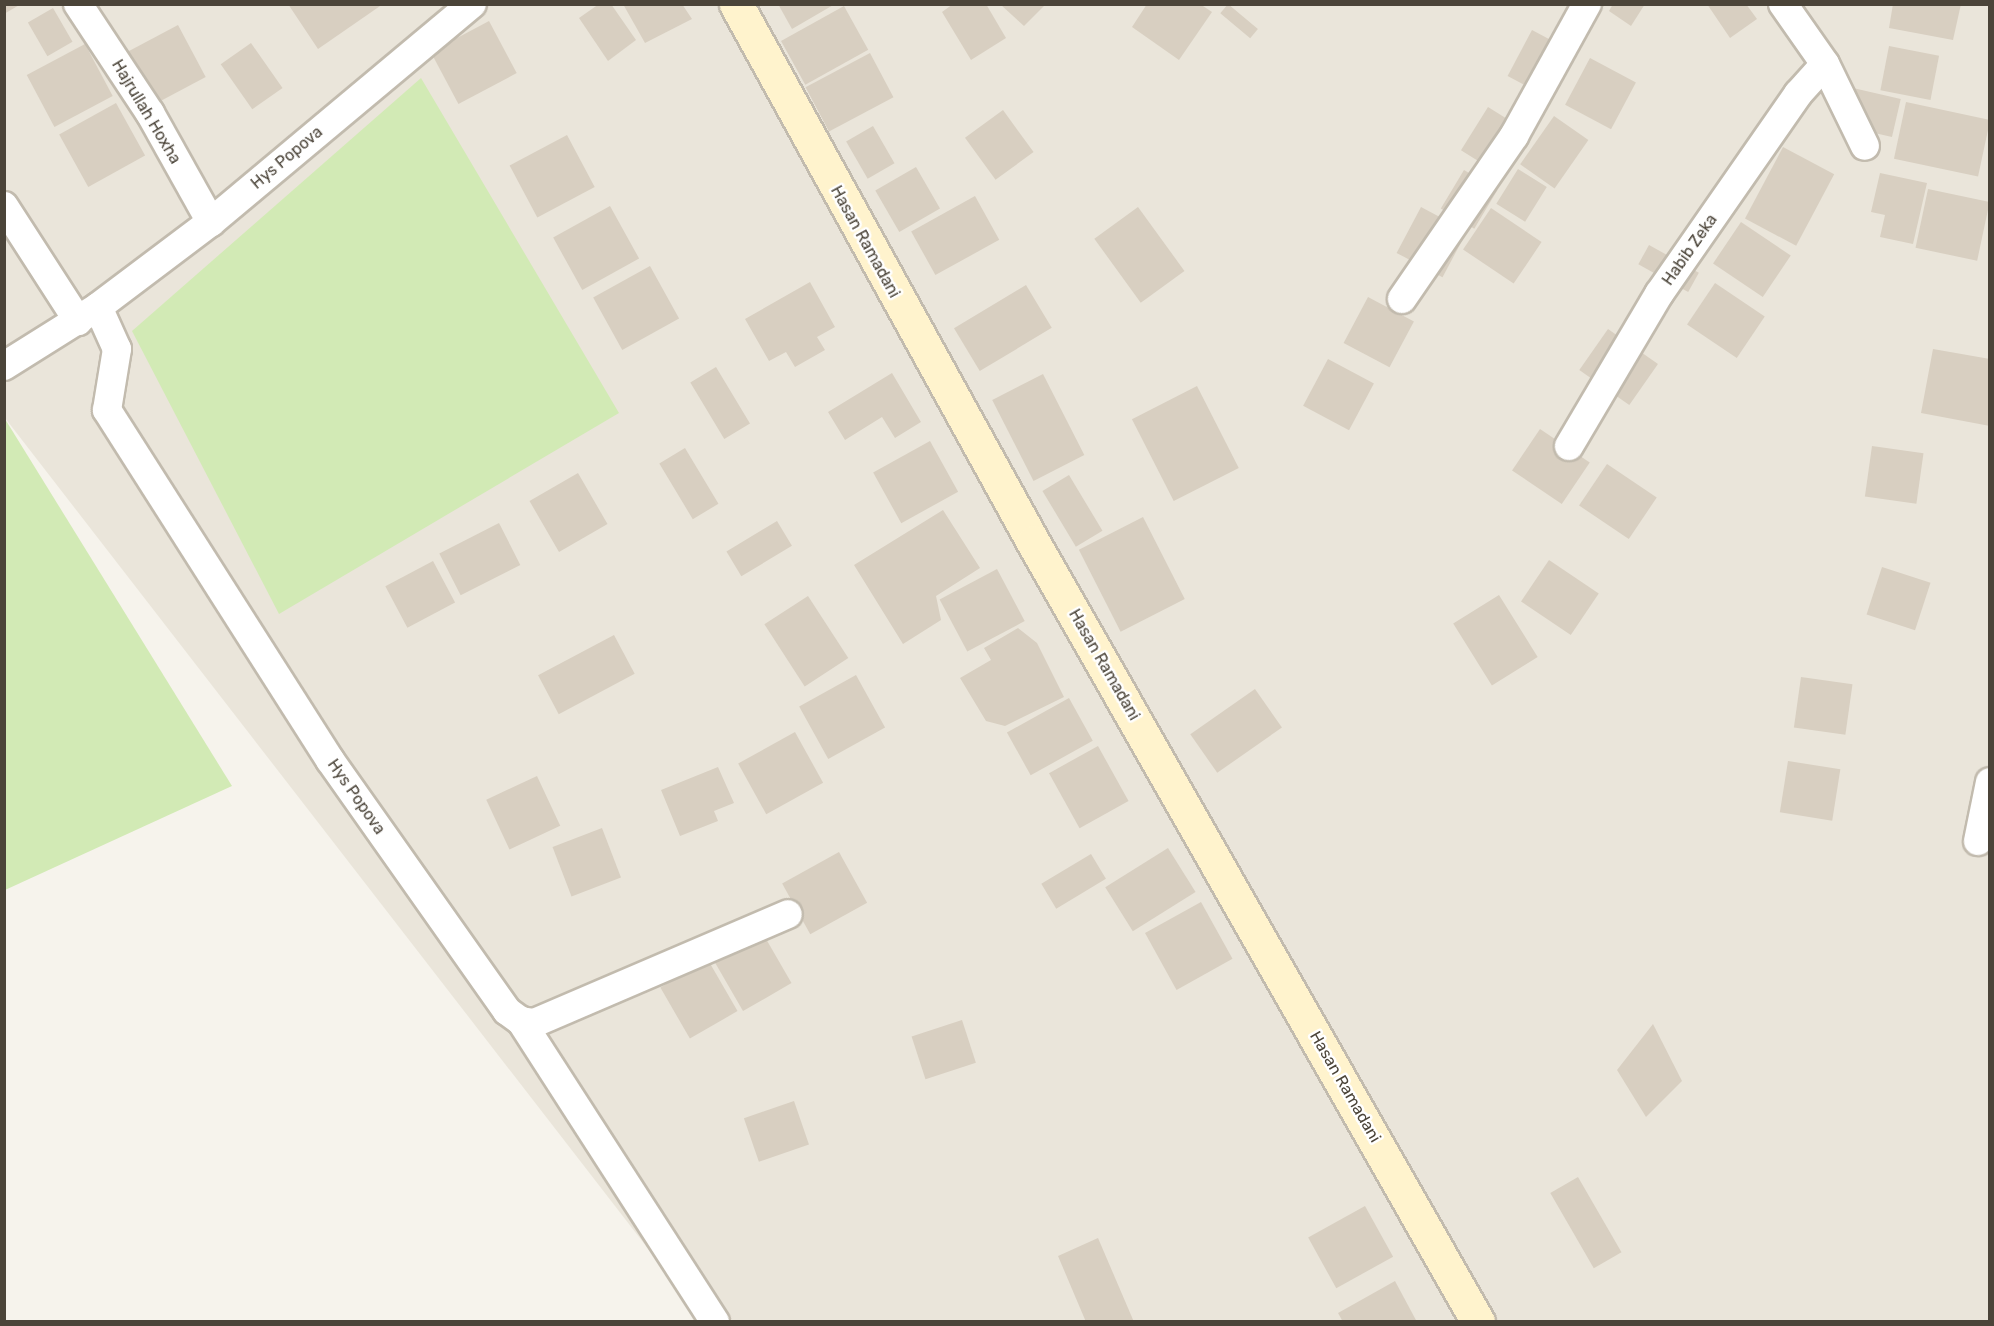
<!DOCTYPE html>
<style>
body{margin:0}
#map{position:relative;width:1994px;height:1326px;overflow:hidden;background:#f6f3ec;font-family:Rubik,sans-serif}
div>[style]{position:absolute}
.residential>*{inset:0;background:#eae5da}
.green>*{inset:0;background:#d2eab5}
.building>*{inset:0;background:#d8cfc1;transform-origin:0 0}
.roads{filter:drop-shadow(2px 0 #c2bbae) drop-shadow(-2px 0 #c2bbae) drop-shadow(0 2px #c2bbae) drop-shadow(0 -2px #c2bbae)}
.street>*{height:28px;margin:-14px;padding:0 14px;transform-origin:14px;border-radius:14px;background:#fff}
.secondary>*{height:33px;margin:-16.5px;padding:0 16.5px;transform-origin:16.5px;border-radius:16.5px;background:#fff3cd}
span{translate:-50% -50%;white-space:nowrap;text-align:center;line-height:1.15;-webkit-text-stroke:5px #fff;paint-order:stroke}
.street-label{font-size:16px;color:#4b4439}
.frame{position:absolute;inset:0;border:6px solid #4b4439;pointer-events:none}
</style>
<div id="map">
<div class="residential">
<i style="clip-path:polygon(5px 5px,1989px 5px,1989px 1321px,704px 1321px,5px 418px)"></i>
</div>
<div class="green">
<i style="clip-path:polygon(421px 78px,619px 413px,279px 614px,132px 331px)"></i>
<i style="clip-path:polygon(5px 419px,232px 786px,5px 890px,4px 890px)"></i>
</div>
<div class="building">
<i style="clip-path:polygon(4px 4px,21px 4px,4px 14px)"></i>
<i style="clip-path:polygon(288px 4px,383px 4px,318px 49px)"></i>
<i style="clip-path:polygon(599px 4px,611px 4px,636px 40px,608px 61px,579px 18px)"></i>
<i style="clip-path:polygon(623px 4px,682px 4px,692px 19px,645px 43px)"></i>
<i style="clip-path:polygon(778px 4px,835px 4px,792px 29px)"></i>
<i style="clip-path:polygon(953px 4px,986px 4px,1006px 38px,971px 60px,942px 12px)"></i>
<i style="clip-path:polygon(1147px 4px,1200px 4px,1212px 12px,1179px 60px,1132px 27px)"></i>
<i style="left:1228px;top:4px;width:39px;height:12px;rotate:40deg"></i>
<i style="clip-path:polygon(1613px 4px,1645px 4px,1631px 26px,1609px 11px)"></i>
<i style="clip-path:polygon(1707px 4px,1746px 4px,1757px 19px,1730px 38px)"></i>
<i style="clip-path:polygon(1893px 4px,1961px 4px,1953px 40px,1889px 28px)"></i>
<i style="clip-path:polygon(1001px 5px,1045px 5px,1024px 26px)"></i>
<i style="left:844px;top:6px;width:50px;height:72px;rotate:61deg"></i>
<i style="left:53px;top:8px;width:39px;height:29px;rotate:60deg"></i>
<i style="left:489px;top:21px;width:59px;height:66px;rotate:62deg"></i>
<i style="left:178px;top:25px;width:59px;height:65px;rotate:62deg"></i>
<i style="left:1532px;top:30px;width:51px;height:52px;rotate:28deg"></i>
<i style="left:251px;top:43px;width:55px;height:37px;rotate:55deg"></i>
<i style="left:85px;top:44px;width:59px;height:66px;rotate:62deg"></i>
<i style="left:1889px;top:46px;width:51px;height:45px;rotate:11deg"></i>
<i style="left:870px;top:53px;width:50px;height:73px;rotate:62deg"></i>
<i style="left:1590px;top:58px;width:52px;height:53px;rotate:28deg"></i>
<i style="left:1853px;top:88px;width:49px;height:39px;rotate:13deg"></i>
<i style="left:1906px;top:102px;width:86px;height:58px;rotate:12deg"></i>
<i style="left:116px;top:103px;width:60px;height:65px;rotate:61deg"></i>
<i style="left:1488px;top:107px;width:52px;height:51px;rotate:32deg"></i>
<i style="left:1003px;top:110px;width:52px;height:47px;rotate:54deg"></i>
<i style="left:1554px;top:116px;width:42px;height:59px;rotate:35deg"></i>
<i style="left:873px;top:126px;width:43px;height:31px;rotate:60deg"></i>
<i style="left:567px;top:135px;width:59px;height:65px;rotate:62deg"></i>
<i style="left:1783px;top:147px;width:58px;height:81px;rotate:28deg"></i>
<i style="left:916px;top:167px;width:48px;height:47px;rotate:60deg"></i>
<i style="left:1518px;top:169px;width:34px;height:41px;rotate:32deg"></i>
<i style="left:1464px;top:170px;width:39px;height:45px;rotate:31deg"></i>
<i style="clip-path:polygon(1880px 173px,1927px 183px,1913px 244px,1880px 237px,1885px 215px,1871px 212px)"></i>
<i style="left:1928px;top:189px;width:63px;height:60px;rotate:12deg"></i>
<i style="left:975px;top:196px;width:50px;height:73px;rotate:61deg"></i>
<i style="left:610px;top:206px;width:60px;height:65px;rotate:61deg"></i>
<i style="left:1138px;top:207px;width:79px;height:54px;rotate:54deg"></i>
<i style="left:1421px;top:207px;width:52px;height:52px;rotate:28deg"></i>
<i style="left:1491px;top:208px;width:61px;height:50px;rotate:34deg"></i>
<i style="left:1741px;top:222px;width:60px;height:50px;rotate:34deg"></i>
<i style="left:1649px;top:245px;width:57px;height:22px;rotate:29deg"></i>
<i style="left:650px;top:266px;width:60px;height:65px;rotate:61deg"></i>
<i style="clip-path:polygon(810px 282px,835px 327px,817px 337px,825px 350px,795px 367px,786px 352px,769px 361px,745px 319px)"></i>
<i style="left:1715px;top:283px;width:60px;height:50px;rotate:34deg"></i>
<i style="left:1026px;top:285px;width:50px;height:84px;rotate:59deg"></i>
<i style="left:1368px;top:297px;width:52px;height:52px;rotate:28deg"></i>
<i style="left:1608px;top:329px;width:61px;height:50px;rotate:35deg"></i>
<i style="clip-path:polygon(1933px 349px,1990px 359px,1990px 426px,1921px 413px)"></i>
<i style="left:1328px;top:359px;width:52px;height:53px;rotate:28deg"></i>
<i style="left:716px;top:367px;width:66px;height:30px;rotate:59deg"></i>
<i style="clip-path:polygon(892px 373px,921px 422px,895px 438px,882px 417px,845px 440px,828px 412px)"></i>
<i style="left:1043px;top:374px;width:91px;height:57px;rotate:63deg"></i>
<i style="left:1197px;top:386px;width:92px;height:73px;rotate:63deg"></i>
<i style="left:1540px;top:429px;width:60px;height:50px;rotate:34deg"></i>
<i style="left:930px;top:441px;width:58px;height:65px;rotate:61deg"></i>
<i style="left:1872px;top:446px;width:52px;height:51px;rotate:8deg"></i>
<i style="left:685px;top:448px;width:65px;height:30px;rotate:59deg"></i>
<i style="left:1607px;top:464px;width:60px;height:50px;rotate:34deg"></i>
<i style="left:578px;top:473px;width:59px;height:56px;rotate:60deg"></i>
<i style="left:1069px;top:475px;width:65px;height:31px;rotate:59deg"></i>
<i style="clip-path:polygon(943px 510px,980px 568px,936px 596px,941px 620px,903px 644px,854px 565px)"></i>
<i style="left:1143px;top:517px;width:92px;height:72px;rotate:63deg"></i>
<i style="left:777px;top:521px;width:29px;height:59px;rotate:59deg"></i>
<i style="left:499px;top:523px;width:47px;height:67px;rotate:63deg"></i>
<i style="left:1549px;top:560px;width:60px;height:50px;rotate:34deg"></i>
<i style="left:433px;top:561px;width:47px;height:54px;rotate:62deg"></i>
<i style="left:1882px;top:567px;width:51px;height:50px;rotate:18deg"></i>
<i style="left:997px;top:569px;width:59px;height:65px;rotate:62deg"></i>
<i style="left:1499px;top:595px;width:73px;height:54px;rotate:58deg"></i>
<i style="left:808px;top:596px;width:74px;height:52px;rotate:57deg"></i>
<i style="clip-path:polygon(1018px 628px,1037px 643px,1064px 697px,1005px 726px,986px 721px,960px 678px,991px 660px,984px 648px)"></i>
<i style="left:614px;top:635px;width:44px;height:86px;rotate:62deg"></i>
<i style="left:856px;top:675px;width:60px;height:65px;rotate:61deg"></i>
<i style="left:1801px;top:677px;width:52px;height:51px;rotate:8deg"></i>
<i style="left:1255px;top:689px;width:47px;height:79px;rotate:55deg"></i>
<i style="left:1069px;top:698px;width:49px;height:71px;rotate:61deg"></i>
<i style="left:795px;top:732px;width:58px;height:65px;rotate:61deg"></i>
<i style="left:1098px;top:746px;width:63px;height:56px;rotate:61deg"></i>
<i style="left:1788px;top:761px;width:53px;height:52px;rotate:9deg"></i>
<i style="clip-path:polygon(718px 767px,734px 803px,714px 811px,718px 821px,680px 836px,661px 790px)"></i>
<i style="left:537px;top:776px;width:55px;height:56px;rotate:65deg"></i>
<i style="left:602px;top:828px;width:53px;height:53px;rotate:69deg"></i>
<i style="left:1168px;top:848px;width:52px;height:74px;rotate:58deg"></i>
<i style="left:839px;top:852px;width:58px;height:65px;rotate:61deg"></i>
<i style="left:1091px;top:854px;width:29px;height:58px;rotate:59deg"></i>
<i style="left:1201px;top:902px;width:65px;height:64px;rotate:61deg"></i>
<i style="left:762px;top:932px;width:59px;height:56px;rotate:60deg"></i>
<i style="left:708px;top:960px;width:59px;height:55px;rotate:60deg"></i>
<i style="left:962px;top:1020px;width:45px;height:53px;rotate:72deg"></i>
<i style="clip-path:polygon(1653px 1024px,1682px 1081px,1646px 1117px,1617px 1070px)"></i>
<i style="left:794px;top:1101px;width:46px;height:53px;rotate:71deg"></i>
<i style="left:1578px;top:1177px;width:87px;height:32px;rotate:60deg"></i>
<i style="left:1365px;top:1206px;width:58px;height:65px;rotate:61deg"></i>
<i style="clip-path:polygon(1098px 1238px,1134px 1322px,1086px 1322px,1058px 1256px)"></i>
<i style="clip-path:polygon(1395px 1281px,1417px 1322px,1343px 1322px,1338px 1313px)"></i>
</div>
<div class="roads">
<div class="street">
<i style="left:78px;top:4px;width:131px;rotate:56.6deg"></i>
<i style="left:150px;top:113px;width:125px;rotate:60.8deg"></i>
<i style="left:1783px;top:4px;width:73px;rotate:55deg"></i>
<i style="left:1825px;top:64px;width:91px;rotate:64deg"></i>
<i style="left:4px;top:206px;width:137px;rotate:57.2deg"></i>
<i style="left:1402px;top:299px;width:198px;rotate:-55.5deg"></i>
<i style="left:1514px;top:136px;width:151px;rotate:-61.1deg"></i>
<i style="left:98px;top:307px;width:46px;rotate:65.7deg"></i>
<i style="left:117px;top:349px;width:62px;rotate:99.3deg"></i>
<i style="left:107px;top:410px;width:415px;rotate:57.5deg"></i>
<i style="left:330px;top:760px;width:307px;rotate:54.8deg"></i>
<i style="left:507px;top:1011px;width:17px;rotate:36deg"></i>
<i style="left:521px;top:1021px;width:13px;rotate:9deg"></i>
<i style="left:534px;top:1023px;width:276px;rotate:-23.2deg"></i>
<i style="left:4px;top:366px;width:111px;rotate:-32.1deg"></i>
<i style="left:98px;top:307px;width:141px;rotate:-37deg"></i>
<i style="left:211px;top:222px;width:340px;rotate:-39.9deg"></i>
<i style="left:1569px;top:446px;width:177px;rotate:-59.4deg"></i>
<i style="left:1659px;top:294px;width:244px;rotate:-55.2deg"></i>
<i style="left:1798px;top:94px;width:40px;rotate:-48deg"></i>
<i style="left:1978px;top:841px;width:60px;rotate:-78.5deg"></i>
<i style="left:521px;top:1021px;width:358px;rotate:57.2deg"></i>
</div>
<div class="secondary">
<i style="left:736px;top:4px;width:615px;rotate:61.1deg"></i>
<i style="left:1033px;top:542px;width:898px;rotate:60.29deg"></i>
</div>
</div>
<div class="street-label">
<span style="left:146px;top:112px;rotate:59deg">Hajrullah Hoxha</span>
<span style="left:287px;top:158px;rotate:-40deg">Hys Popova</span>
<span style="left:865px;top:242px;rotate:61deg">Hasan Ramadani</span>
<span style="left:1690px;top:250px;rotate:-55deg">Habib Zeka</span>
<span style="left:1104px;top:665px;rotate:60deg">Hasan Ramadani</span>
<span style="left:356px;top:797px;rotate:55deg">Hys Popova</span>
<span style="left:1345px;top:1087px;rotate:60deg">Hasan Ramadani</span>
</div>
<div class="frame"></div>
</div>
